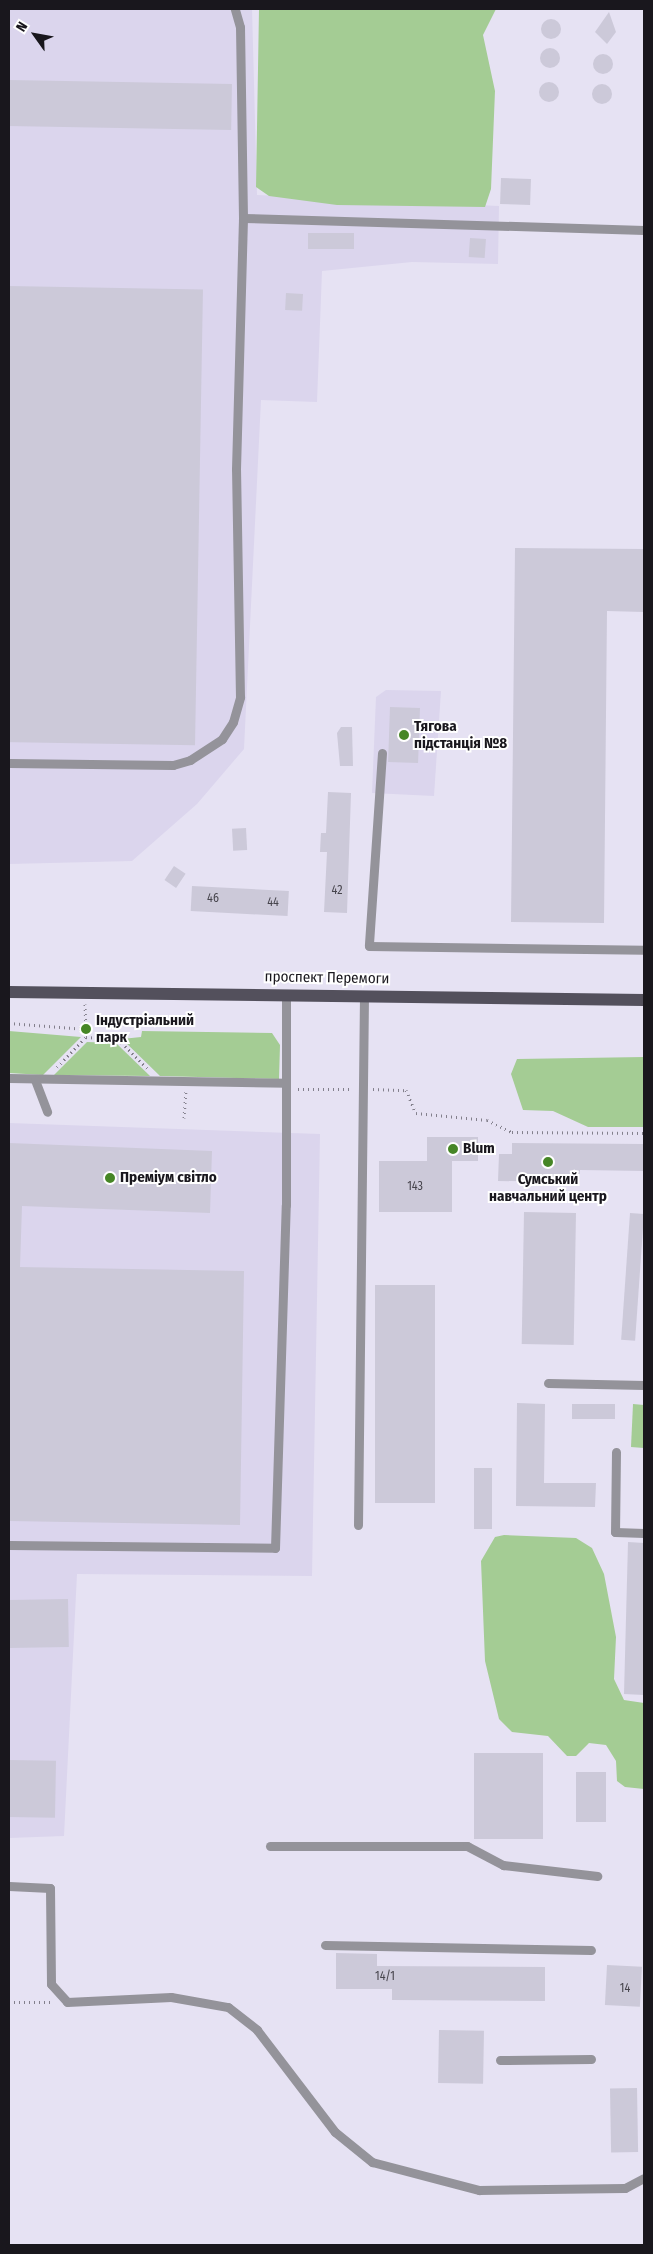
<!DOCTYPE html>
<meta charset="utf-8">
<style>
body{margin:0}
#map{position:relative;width:653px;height:2254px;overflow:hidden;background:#e6e2f3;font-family:"Fira Sans Condensed",sans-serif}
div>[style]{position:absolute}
.built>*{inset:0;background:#dbd5ed}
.green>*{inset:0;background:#a4cc94}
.building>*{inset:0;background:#ccc9d9;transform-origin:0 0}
.round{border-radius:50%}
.path>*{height:3px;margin-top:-1.5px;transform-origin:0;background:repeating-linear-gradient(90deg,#83808c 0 1px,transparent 0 5px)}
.service>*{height:9px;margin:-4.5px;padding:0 4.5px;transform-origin:4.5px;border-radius:4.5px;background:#94939a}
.primary>*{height:12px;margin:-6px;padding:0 6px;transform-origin:6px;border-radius:6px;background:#53505c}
.dots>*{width:14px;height:14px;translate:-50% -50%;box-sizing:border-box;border:2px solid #fff;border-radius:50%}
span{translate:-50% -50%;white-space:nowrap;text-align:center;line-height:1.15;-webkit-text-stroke:4px #fff;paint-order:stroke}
.number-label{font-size:12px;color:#46444c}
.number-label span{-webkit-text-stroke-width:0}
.poi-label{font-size:15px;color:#19171d;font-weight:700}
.left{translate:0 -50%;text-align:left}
.street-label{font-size:15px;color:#19171d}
.frame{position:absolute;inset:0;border:10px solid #19171d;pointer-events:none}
.north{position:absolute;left:10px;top:10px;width:50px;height:50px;-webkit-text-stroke:4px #fff;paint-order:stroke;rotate:302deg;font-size:14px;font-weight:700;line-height:20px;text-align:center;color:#19171d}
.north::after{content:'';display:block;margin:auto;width:18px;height:22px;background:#19171d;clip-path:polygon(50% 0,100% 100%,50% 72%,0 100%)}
</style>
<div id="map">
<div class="built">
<i style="clip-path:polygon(9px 9px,252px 9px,257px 195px,499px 206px,498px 264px,412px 262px,322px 271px,317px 402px,261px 400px,244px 749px,197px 804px,132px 861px,9px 864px)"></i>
<i style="clip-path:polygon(386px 690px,441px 691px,434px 796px,372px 793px,376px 697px)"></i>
<i style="clip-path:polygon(9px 1123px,320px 1134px,312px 1576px,77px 1574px,64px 1836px,9px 1838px)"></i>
</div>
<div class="green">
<i style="clip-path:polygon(259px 9px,496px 9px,483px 35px,495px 91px,491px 189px,485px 207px,337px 205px,269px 196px,256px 187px)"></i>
<i style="clip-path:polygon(9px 1031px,81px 1037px,43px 1075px,9px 1073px)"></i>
<i style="clip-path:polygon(142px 1031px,272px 1033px,280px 1045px,279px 1079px,160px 1076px,122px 1039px,141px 1037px)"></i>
<i style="clip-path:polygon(87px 1042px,116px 1043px,150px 1076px,54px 1075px)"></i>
<i style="clip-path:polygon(644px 1057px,644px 1127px,588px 1127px,553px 1111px,523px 1110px,511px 1074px,517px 1059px)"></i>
<i style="clip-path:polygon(633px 1404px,644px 1405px,644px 1448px,631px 1447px)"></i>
<i style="clip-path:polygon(504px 1535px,576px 1538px,592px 1548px,604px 1574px,616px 1637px,614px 1679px,624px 1700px,644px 1703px,644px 1789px,625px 1787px,617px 1781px,616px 1761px,606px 1745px,589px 1743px,576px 1756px,567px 1756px,548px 1736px,512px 1732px,499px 1719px,485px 1661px,481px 1561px,495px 1537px)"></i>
</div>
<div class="building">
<i style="clip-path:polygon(609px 12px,616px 32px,607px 44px,595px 32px)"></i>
<i class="round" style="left:541px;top:19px;width:20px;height:20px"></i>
<i class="round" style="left:540px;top:48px;width:20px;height:20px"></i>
<i class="round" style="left:593px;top:54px;width:20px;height:20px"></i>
<i style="left:9px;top:80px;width:223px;height:46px;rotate:1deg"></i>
<i class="round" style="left:539px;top:82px;width:20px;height:20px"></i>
<i class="round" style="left:592px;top:84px;width:20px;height:20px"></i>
<i style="left:501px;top:178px;width:30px;height:26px;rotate:2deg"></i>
<i style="left:354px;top:233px;width:16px;height:46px;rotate:90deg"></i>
<i style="left:470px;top:238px;width:16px;height:19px;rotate:4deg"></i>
<i style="left:9px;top:286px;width:194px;height:456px;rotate:1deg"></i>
<i style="left:286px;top:293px;width:17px;height:17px;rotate:3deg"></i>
<i style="clip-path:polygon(515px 548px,644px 549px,644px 612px,607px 611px,604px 923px,511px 922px)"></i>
<i style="left:390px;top:707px;width:30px;height:55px;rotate:2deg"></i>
<i style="clip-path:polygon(341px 727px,352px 727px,353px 766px,340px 766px,337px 733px)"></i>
<i style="clip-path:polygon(328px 792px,351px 793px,347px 913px,324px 912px,327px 852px,320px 852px,321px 833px,326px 833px)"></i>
<i style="left:246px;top:828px;width:22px;height:14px;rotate:87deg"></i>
<i style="left:174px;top:866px;width:14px;height:17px;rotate:34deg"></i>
<i style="left:192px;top:886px;width:97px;height:25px;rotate:3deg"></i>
<i style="clip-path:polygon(427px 1137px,478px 1137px,478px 1161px,452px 1161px,452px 1212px,379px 1212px,379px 1161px,427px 1161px)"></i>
<i style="clip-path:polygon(9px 1143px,212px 1151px,210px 1213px,22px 1206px,20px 1267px,244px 1271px,240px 1525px,9px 1521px)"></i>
<i style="clip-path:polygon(512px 1143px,644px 1144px,644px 1171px,580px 1170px,579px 1182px,498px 1181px,499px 1154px,512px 1154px)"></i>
<i style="left:524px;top:1212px;width:52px;height:132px;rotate:1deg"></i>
<i style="left:630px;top:1213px;width:14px;height:127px;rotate:4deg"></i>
<i style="left:375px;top:1285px;width:60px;height:218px"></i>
<i style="clip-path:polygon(517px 1403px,545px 1404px,544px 1483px,596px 1483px,595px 1507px,516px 1506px)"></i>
<i style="left:572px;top:1404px;width:43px;height:15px"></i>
<i style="left:474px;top:1468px;width:18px;height:61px"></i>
<i style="clip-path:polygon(628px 1542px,644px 1543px,644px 1695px,624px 1694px)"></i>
<i style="left:68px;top:1599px;width:48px;height:59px;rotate:89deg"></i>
<i style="left:474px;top:1753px;width:69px;height:86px"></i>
<i style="left:9px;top:1760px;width:47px;height:57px;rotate:1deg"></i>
<i style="left:576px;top:1772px;width:30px;height:50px"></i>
<i style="clip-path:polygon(336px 1953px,377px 1954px,377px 1966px,545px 1967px,545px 2001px,392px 2000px,392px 1989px,336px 1989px)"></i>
<i style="left:607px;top:1965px;width:35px;height:40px;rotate:3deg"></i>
<i style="left:439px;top:2030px;width:45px;height:53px;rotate:1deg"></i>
<i style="left:637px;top:2088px;width:64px;height:27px;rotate:89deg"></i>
</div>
<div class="path">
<i style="left:85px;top:1004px;width:25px;rotate:88deg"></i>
<i style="left:9px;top:1023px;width:77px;rotate:4.5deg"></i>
<i style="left:86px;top:1029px;width:8px;rotate:90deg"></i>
<i style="left:57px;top:1067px;width:42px;rotate:-46deg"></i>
<i style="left:86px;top:1037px;width:32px;rotate:4deg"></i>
<i style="left:118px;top:1039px;width:42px;rotate:45deg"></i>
<i style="left:298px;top:1089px;width:54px"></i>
<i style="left:373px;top:1089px;width:33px;rotate:2deg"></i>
<i style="left:406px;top:1090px;width:25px;rotate:67deg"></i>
<i style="left:416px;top:1113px;width:71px;rotate:5.6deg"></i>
<i style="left:487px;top:1120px;width:28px;rotate:26deg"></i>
<i style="left:512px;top:1132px;width:132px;rotate:0.4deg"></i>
<i style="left:184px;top:1118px;width:27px;rotate:-86deg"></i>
<i style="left:9px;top:2002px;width:43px"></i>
</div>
<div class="service">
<i style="left:243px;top:218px;width:401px;rotate:1.7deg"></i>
<i style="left:382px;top:753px;width:193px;rotate:93.9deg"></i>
<i style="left:369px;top:946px;width:275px;rotate:0.8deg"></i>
<i style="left:9px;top:763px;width:164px;rotate:0.7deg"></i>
<i style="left:173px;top:765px;width:18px;rotate:-16deg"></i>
<i style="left:190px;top:760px;width:38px;rotate:-33deg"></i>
<i style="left:222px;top:739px;width:20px;rotate:-57deg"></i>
<i style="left:233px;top:722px;width:26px;rotate:-74deg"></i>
<i style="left:240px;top:697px;width:228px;rotate:-91deg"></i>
<i style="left:236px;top:469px;width:251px;rotate:-88.4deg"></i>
<i style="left:243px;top:218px;width:191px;rotate:-90.9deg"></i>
<i style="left:240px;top:27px;width:19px;rotate:-106deg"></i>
<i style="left:9px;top:1078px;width:277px;rotate:1deg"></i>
<i style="left:35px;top:1080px;width:34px;rotate:69deg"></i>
<i style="left:548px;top:1383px;width:96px;rotate:1.2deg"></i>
<i style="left:616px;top:1452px;width:80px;rotate:90.7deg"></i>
<i style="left:615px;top:1532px;width:29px;rotate:2deg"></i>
<i style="left:358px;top:1525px;width:530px;rotate:-89.35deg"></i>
<i style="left:9px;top:1545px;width:266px;rotate:0.6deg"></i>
<i style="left:275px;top:1548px;width:343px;rotate:-88.2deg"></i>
<i style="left:286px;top:1205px;width:211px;rotate:-90deg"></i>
<i style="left:270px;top:1846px;width:197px"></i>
<i style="left:467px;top:1846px;width:41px;rotate:27.8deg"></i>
<i style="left:503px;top:1865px;width:95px;rotate:6.7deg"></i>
<i style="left:9px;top:1886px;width:41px;rotate:2.8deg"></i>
<i style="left:50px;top:1888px;width:96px;rotate:89.4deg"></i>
<i style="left:51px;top:1984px;width:24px;rotate:48deg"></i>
<i style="left:67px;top:2002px;width:104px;rotate:-2.8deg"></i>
<i style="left:171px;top:1997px;width:58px;rotate:10deg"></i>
<i style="left:228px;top:2007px;width:37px;rotate:38deg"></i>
<i style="left:257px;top:2030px;width:128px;rotate:52.6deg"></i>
<i style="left:335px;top:2132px;width:48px;rotate:39deg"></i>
<i style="left:372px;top:2162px;width:111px;rotate:14.7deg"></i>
<i style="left:479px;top:2190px;width:146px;rotate:-0.8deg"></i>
<i style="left:625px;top:2188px;width:21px;rotate:-28deg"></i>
<i style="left:325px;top:1945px;width:266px;rotate:1.1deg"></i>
<i style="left:500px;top:2060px;width:91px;rotate:-0.6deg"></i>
</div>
<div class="primary">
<i style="left:9px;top:992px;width:635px;rotate:0.72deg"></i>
</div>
<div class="dots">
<i style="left:404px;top:735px;background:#468626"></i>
<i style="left:86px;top:1029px;background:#468626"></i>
<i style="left:453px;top:1149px;background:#468626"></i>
<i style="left:548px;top:1162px;background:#468626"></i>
<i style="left:110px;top:1178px;background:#468626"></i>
</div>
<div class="number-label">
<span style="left:337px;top:891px">42</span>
<span style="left:213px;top:899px">46</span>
<span style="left:273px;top:903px">44</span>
<span style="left:415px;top:1187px">143</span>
<span style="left:385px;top:1977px">14/1</span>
<span style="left:625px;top:1989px">14</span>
</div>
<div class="poi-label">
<span class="left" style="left:414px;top:735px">Тягова<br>підстанція №8</span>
<span class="left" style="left:96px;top:1029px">Індустріальний<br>парк</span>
<span class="left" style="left:463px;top:1149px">Blum</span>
<span class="left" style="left:120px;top:1178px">Преміум світло</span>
<span style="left:548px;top:1188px">Сумський<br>навчальний центр</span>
</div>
<div class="street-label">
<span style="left:327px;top:978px;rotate:1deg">проспект Перемоги</span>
</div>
<div class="frame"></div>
<div class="north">N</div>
</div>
